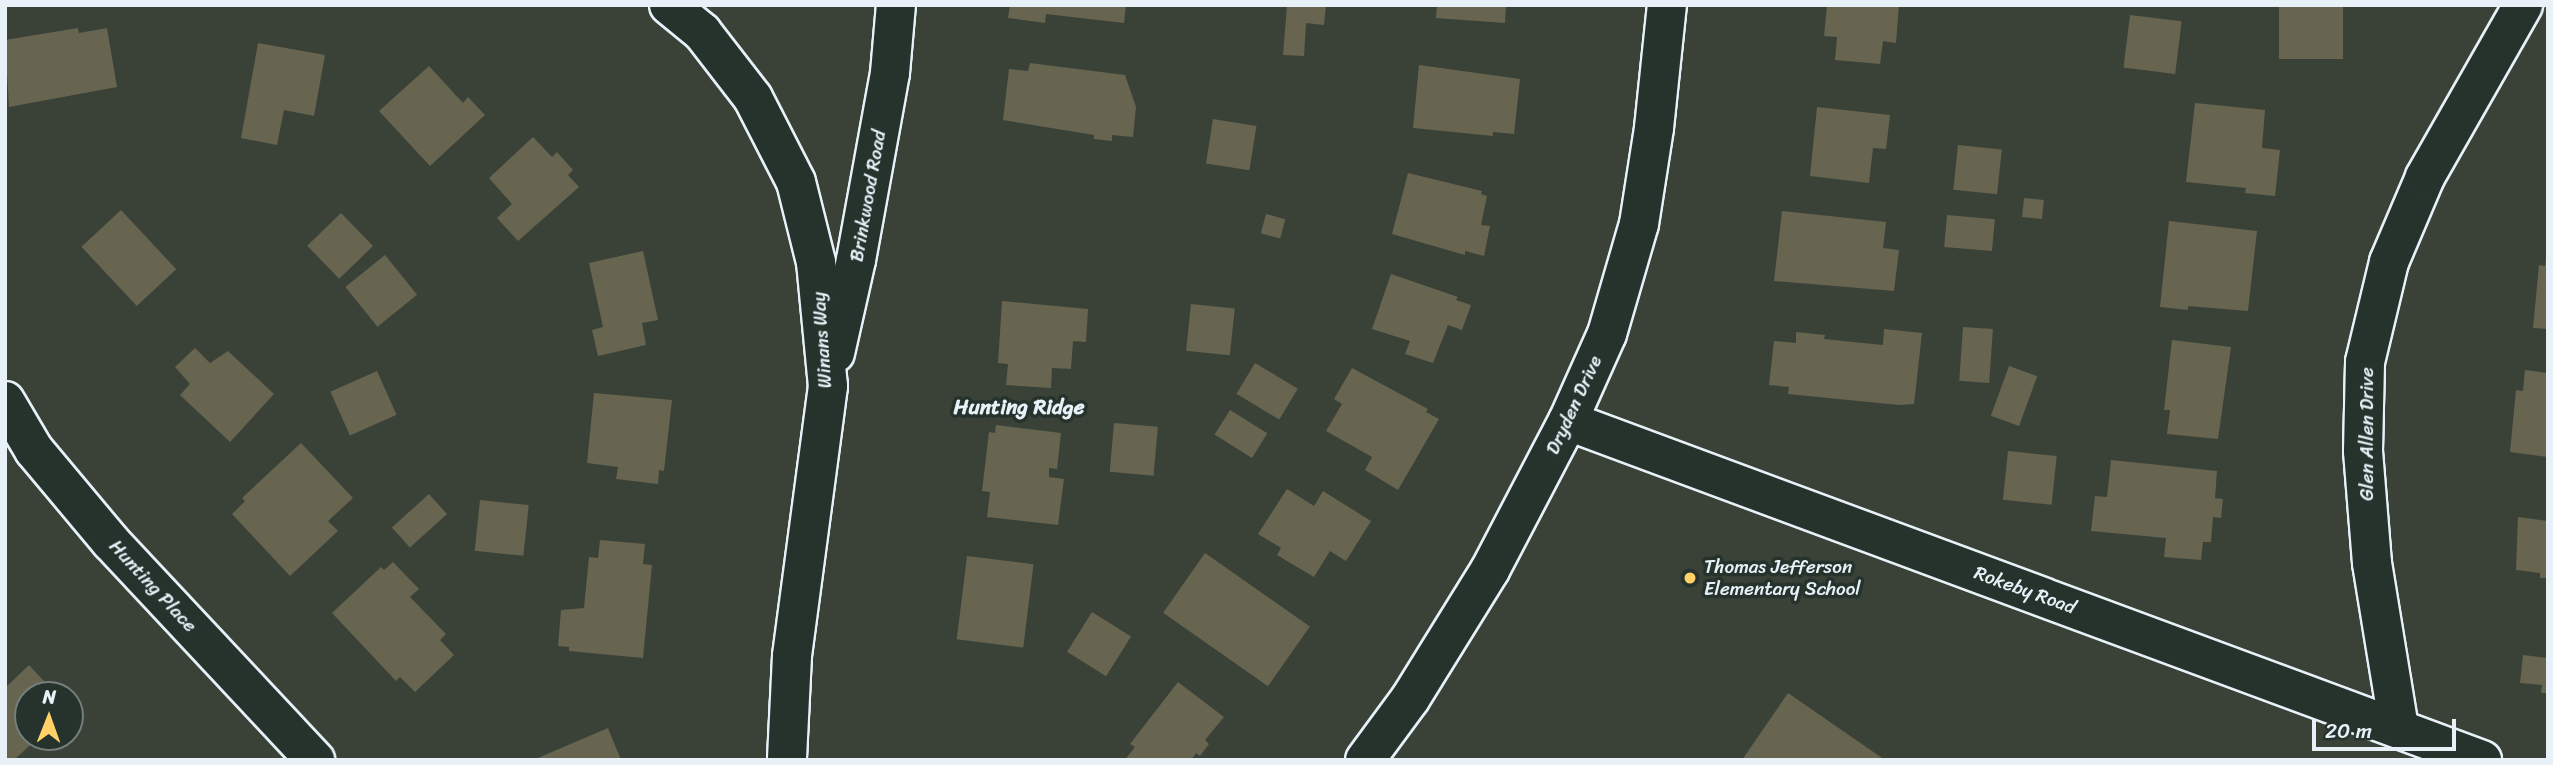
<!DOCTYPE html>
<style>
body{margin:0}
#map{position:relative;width:2553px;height:765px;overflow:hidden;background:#3a4238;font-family:Sriracha,sans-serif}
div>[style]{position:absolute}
.building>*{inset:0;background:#676450;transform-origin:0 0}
.roads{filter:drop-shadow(2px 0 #e8f1f8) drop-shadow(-2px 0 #e8f1f8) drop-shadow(0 2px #e8f1f8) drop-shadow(0 -2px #e8f1f8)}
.minor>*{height:38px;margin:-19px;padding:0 19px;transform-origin:19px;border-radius:19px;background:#26332d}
.dots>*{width:19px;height:19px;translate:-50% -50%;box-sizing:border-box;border:4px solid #26332d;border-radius:50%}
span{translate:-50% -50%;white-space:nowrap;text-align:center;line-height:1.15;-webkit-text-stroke:7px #26332d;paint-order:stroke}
.street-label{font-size:19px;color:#e8f1f8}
.poi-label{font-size:19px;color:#e8f1f8}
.left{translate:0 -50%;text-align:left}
.neighbourhood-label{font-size:21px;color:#e8f1f8;font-weight:700}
.frame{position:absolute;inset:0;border:7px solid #e8f1f8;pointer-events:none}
.north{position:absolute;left:14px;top:681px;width:70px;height:70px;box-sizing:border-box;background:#26332d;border:2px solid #747f7e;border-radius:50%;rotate:1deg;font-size:19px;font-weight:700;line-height:28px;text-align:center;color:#e8f1f8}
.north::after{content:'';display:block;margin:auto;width:24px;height:32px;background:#ffd166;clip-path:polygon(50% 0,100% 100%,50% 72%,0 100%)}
.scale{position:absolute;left:2312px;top:719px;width:144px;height:32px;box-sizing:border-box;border:4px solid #e8f1f8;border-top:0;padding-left:9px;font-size:21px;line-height:24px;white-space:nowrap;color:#e8f1f8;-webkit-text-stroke:5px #26332d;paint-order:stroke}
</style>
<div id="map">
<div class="building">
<i style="clip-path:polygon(1010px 5px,1126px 5px,1124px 23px,1046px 14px,1045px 23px,1008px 18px)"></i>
<i style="clip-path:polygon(1287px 5px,1326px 5px,1324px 25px,1306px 23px,1304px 56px,1283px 55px)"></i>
<i style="clip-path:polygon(1437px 5px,1506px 5px,1505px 23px,1436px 18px)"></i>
<i style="clip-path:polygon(1827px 5px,1899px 5px,1896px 43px,1883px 41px,1880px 64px,1835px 60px,1837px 37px,1824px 36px)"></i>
<i style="left:2279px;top:5px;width:64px;height:54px"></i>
<i style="left:2130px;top:15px;width:52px;height:53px;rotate:7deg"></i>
<i style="clip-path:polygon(78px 28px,79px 33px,107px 28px,117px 87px,9px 107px,5px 40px)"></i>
<i style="clip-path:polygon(258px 43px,325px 55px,314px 116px,284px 110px,277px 145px,241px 138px)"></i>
<i style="clip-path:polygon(1030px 63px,1125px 75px,1136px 107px,1133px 137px,1112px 135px,1112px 141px,1094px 139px,1094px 135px,1003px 120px,1009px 69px,1028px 71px)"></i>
<i style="clip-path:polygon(1419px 65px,1520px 79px,1514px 134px,1493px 132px,1493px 136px,1413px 128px)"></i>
<i style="clip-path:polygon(429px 66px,463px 103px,468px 97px,485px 115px,430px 166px,379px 111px)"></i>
<i style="clip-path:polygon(2195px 103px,2265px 110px,2262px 148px,2280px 150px,2275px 196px,2245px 193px,2246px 188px,2186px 182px)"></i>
<i style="clip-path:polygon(1817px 107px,1890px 115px,1886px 149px,1873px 148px,1869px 183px,1810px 176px)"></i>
<i style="left:1213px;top:119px;width:44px;height:45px;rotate:9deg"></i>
<i style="clip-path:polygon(533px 137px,552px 157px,557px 152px,573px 170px,568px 175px,579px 187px,518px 241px,497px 218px,512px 204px,489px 178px)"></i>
<i style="left:1958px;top:145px;width:44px;height:45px;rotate:6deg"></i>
<i style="clip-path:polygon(1408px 173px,1482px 191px,1481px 194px,1487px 196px,1481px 225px,1490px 226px,1484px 256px,1465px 251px,1465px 255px,1392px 234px)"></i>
<i style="left:2024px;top:198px;width:20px;height:19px;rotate:6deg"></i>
<i style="left:121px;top:210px;width:81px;height:54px;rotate:47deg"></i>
<i style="clip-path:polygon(1782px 211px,1886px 222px,1883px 248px,1899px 250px,1894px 291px,1774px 281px)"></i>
<i style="left:341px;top:213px;width:46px;height:47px;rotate:46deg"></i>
<i style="left:1266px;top:214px;width:20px;height:20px;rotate:15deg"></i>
<i style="left:1947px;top:215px;width:48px;height:32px;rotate:5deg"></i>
<i style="clip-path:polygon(2169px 221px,2257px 231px,2248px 311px,2188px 306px,2188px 310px,2160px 307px)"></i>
<i style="clip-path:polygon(643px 251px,658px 320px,642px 323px,646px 345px,598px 356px,592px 330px,603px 327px,589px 263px)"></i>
<i style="left:385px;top:255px;width:51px;height:51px;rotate:51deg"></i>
<i style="clip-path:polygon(2546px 258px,2548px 258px,2548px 329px,2533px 328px,2539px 265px,2545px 266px)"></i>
<i style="clip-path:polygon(1391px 274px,1458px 297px,1456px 300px,1471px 305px,1462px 330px,1448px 325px,1433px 363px,1405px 354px,1410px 341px,1372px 329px)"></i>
<i style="clip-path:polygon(1002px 301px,1088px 309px,1086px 342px,1073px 341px,1071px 369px,1052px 368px,1051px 388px,1006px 385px,1008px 364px,998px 363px)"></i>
<i style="left:1191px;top:304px;width:44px;height:47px;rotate:6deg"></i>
<i style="left:1963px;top:327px;width:30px;height:54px;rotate:4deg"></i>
<i style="clip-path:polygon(1884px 329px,1922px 333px,1914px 404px,1899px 405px,1788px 394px,1789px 387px,1769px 385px,1774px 341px,1796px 343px,1796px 332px,1825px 335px,1824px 339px,1883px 345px)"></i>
<i style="clip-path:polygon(2172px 340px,2231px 347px,2218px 439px,2167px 434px,2170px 410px,2164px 410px)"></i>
<i style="clip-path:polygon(195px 348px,210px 363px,228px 351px,274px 394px,230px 442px,180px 395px,190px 384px,175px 367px)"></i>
<i style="left:1255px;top:363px;width:50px;height:36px;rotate:31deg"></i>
<i style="left:2009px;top:366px;width:30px;height:53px;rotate:20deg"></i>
<i style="clip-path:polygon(1352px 368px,1428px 409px,1426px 412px,1439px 419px,1398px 490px,1365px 470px,1372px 457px,1326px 431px,1342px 404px,1334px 399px)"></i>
<i style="clip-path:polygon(2525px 370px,2548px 373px,2548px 457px,2510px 452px,2516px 390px,2523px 391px)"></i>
<i style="left:377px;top:371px;width:48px;height:51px;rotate:66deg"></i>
<i style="clip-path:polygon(594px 393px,672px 400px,664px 471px,659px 470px,658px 484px,616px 479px,618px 467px,587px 463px)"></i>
<i style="left:1230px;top:410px;width:44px;height:29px;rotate:32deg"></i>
<i style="left:1114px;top:423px;width:44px;height:49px;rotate:5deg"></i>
<i style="clip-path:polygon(996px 425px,1061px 433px,1057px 469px,1049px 468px,1049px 477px,1064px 479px,1058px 525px,987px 517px,990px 492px,982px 491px,989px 432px,995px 433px)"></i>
<i style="clip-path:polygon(301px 443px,353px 498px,328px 521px,338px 531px,290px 576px,232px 514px,245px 501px,242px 498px)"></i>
<i style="left:2008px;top:451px;width:49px;height:49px;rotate:6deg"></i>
<i style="clip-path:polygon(2111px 460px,2217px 471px,2215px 498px,2223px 499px,2221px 518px,2213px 517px,2211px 542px,2203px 542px,2201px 560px,2164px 557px,2166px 538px,2091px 531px,2095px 496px,2107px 497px)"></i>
<i style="clip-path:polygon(1287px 489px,1314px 506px,1323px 491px,1371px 521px,1346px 561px,1330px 551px,1314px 577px,1277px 555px,1281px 548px,1258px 534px)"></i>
<i style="left:429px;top:494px;width:27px;height:50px;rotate:48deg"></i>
<i style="left:480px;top:500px;width:49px;height:51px;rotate:6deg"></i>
<i style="clip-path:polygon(2518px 517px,2548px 521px,2548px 578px,2540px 578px,2540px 573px,2516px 570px)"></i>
<i style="clip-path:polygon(600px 540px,645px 544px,643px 564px,652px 565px,643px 658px,569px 651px,569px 647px,558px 646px,561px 610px,584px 608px,589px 557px,598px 558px)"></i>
<i style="left:1205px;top:553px;width:128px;height:73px;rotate:35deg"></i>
<i style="left:967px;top:556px;width:67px;height:84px;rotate:7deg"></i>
<i style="clip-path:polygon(393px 562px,419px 589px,410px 597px,446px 634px,440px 640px,454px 655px,415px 692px,400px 677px,396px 681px,332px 613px,381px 567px,384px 570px)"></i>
<i style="left:1092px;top:612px;width:46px;height:47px;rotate:32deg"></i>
<i style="clip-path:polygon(2523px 655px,2548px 658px,2548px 693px,2541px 693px,2542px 685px,2520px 683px)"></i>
<i style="clip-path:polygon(29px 665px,57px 695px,28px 695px,28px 737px,39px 737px,14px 760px,5px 760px,5px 688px)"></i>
<i style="clip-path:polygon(1178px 682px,1224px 717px,1205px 740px,1209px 744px,1200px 756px,1196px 753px,1191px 760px,1125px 760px,1135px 747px,1130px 744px)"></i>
<i style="clip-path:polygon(1788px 693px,1885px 760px,1742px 760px)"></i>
<i style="clip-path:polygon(608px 728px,621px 760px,533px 760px)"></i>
</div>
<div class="roads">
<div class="minor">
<i style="left:669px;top:5px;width:43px;rotate:39.3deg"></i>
<i style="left:702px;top:32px;width:83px;rotate:52.3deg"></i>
<i style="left:753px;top:98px;width:94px;rotate:62.9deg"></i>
<i style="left:796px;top:182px;width:82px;rotate:76deg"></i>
<i style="left:816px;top:262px;width:125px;rotate:84.5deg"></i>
<i style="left:828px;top:386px;width:272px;rotate:97.6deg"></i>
<i style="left:792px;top:656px;width:104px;rotate:92.8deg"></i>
<i style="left:835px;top:353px;width:95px;rotate:-77.3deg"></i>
<i style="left:856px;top:260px;width:190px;rotate:-79.7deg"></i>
<i style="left:890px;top:73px;width:68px;rotate:-85deg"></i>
<i style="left:5px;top:401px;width:57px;rotate:59.4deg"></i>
<i style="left:34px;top:450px;width:120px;rotate:50.1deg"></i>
<i style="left:111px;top:542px;width:299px;rotate:46.9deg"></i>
<i style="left:1568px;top:421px;width:975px;rotate:20.35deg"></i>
<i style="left:2399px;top:728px;width:167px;rotate:-99.3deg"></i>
<i style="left:2372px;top:563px;width:112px;rotate:-94.6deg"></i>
<i style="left:2363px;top:451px;width:89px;rotate:-88.7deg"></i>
<i style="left:2365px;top:362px;width:103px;rotate:-76.5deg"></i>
<i style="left:2389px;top:262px;width:92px;rotate:-67deg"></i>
<i style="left:2425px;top:177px;width:198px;rotate:-60.3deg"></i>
<i style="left:1365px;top:760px;width:76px;rotate:-53.6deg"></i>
<i style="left:1410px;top:699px;width:152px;rotate:-58.2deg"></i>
<i style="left:1490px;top:570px;width:168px;rotate:-62.4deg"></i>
<i style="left:1568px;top:421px;width:95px;rotate:-65.9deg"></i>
<i style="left:1607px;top:334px;width:115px;rotate:-73.8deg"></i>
<i style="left:1639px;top:224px;width:97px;rotate:-81.1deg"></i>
<i style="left:1654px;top:128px;width:124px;rotate:-84deg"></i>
</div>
</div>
<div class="dots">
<i style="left:1690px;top:578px;background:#ffd166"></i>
</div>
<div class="street-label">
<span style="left:868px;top:196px;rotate:-80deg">Brinkwood Road</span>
<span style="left:822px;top:340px;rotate:-94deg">Winans Way</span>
<span style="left:1574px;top:405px;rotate:-65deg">Dryden Drive</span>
<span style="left:2367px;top:434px;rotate:-90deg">Glen Allen Drive</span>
<span style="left:153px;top:586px;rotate:47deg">Hunting Place</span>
<span style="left:2025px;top:590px;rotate:20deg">Rokeby Road</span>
</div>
<div class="poi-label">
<span class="left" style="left:1704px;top:578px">Thomas Jefferson<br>Elementary School</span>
</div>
<div class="neighbourhood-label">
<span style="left:1019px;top:407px">Hunting Ridge</span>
</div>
<div class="frame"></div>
<div class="north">N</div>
<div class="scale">20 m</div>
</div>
